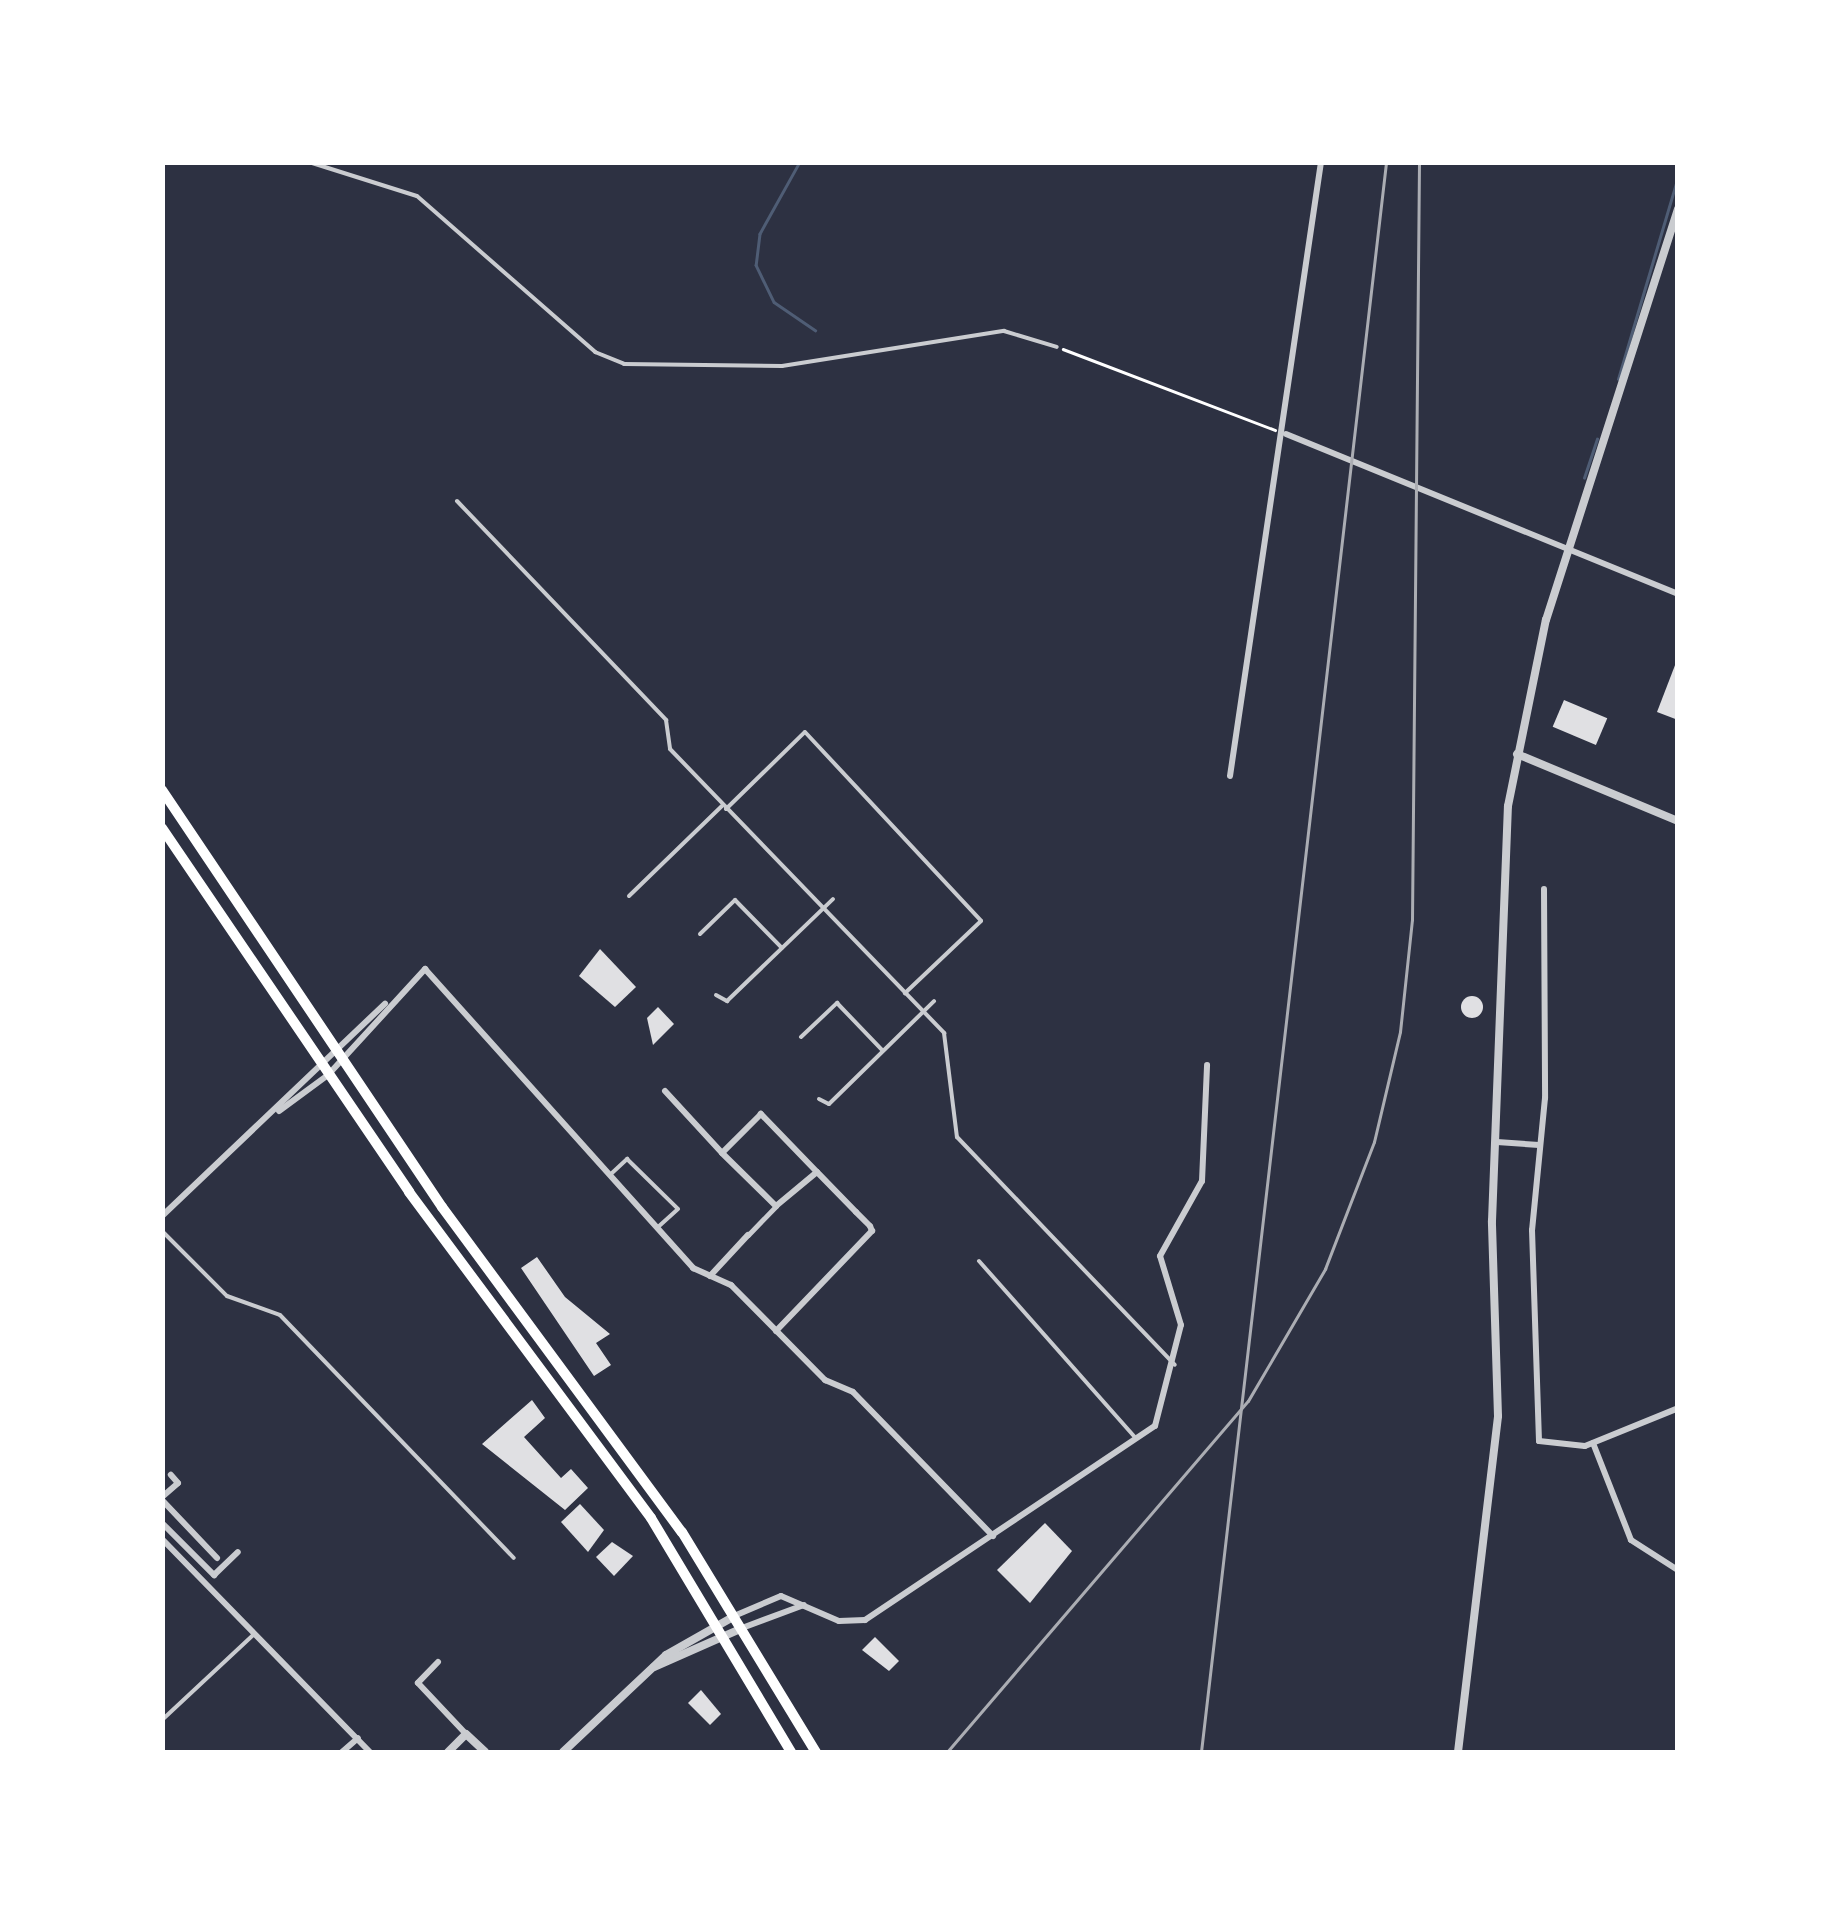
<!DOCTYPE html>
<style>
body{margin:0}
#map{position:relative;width:1840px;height:1915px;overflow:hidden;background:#2d3142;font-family:"Open Sans",sans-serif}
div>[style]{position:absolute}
.stream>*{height:2.5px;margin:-1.25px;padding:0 1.25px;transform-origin:1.25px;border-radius:1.25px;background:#4f5d75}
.building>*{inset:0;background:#e0e0e3;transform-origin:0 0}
.round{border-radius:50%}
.path>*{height:2.5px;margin:-1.25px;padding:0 1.25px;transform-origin:1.25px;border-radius:1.25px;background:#fff}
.service>*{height:4px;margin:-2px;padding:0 2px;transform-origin:2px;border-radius:2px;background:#caccd0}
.pedestrian>*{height:5px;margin:-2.5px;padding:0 2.5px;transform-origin:2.5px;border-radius:2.5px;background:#caccd0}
.minor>*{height:6px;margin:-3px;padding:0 3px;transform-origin:3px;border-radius:3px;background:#caccd0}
.tertiary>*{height:8px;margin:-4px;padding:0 4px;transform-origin:4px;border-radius:4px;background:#caccd0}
.primary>*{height:10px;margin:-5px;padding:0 5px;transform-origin:5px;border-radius:5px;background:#fff}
.rail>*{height:2.5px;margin:-1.25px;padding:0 1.25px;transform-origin:1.25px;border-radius:1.25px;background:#abadb3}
span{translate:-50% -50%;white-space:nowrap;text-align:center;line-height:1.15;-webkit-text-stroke:9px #fff;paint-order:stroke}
.frame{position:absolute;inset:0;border:165px solid #fff;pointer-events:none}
</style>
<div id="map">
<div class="stream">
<i style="left:800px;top:162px;width:82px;rotate:119.1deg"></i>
<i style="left:760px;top:234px;width:31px;rotate:97deg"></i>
<i style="left:756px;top:265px;width:41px;rotate:64.1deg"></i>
<i style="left:774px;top:302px;width:50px;rotate:34.3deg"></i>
<i style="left:1618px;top:379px;width:212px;rotate:-73.5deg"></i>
<i style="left:1584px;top:478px;width:41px;rotate:-71.6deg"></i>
</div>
<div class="building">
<i style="clip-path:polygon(1677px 660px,1678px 660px,1678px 720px,1657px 712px)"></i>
<i style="left:1564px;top:700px;width:47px;height:29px;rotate:23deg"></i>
<i style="clip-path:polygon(600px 949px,636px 987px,615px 1007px,579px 976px)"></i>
<i class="round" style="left:1461px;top:996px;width:22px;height:22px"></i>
<i style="clip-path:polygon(658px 1007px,674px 1024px,653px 1045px,647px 1018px)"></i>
<i style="clip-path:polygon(537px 1257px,565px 1297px,610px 1334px,596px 1343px,611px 1365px,594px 1376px,521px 1268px)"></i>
<i style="clip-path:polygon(532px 1400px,545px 1418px,524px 1437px,561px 1478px,571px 1469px,588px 1488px,565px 1510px,482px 1444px)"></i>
<i style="clip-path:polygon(580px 1504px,604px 1530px,588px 1552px,561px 1522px)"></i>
<i style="clip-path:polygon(1045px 1523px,1072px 1551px,1030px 1603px,997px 1570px)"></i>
<i style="clip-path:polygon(612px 1542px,633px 1556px,614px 1576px,596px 1557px)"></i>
<i style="clip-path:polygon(875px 1637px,899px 1661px,889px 1671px,862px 1650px)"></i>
<i style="clip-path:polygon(701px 1690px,721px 1714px,710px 1725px,688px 1703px)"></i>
</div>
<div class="path">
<i style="left:1063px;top:349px;width:227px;rotate:20.9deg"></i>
</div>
<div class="service">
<i style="left:309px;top:162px;width:113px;rotate:17.5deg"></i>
<i style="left:417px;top:196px;width:237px;rotate:41.2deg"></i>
<i style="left:595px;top:352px;width:31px;rotate:22deg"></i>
<i style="left:624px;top:364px;width:158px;rotate:0.7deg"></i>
<i style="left:782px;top:366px;width:225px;rotate:-9deg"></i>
<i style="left:1004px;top:331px;width:55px;rotate:16.8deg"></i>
<i style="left:457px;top:501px;width:303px;rotate:46.3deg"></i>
<i style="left:666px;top:720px;width:29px;rotate:82deg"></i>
<i style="left:670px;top:749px;width:395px;rotate:46deg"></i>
<i style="left:944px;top:1033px;width:105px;rotate:82.9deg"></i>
<i style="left:957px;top:1137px;width:315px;rotate:46.3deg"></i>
<i style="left:726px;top:809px;width:110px;rotate:-44.3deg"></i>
<i style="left:805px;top:732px;width:258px;rotate:47deg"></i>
<i style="left:981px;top:921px;width:105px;rotate:136.5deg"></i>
<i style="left:629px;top:896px;width:129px;rotate:-44.1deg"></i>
<i style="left:700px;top:934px;width:49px;rotate:-44.2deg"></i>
<i style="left:735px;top:900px;width:67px;rotate:45.6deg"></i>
<i style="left:716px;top:995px;width:13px;rotate:29deg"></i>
<i style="left:727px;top:1001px;width:147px;rotate:-43.9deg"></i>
<i style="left:801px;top:1037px;width:50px;rotate:-43.4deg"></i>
<i style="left:837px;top:1003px;width:66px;rotate:46.2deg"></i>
<i style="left:819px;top:1099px;width:11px;rotate:27deg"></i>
<i style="left:829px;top:1104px;width:147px;rotate:-44.4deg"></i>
<i style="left:612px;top:1173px;width:21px;rotate:-43deg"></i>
<i style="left:627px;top:1159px;width:71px;rotate:44.4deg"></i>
<i style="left:678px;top:1209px;width:28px;rotate:138deg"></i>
<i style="left:162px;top:1231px;width:92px;rotate:45deg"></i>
<i style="left:227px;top:1296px;width:56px;rotate:19.7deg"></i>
<i style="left:280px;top:1315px;width:337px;rotate:46.1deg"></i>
<i style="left:979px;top:1261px;width:234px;rotate:48.5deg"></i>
<i style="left:162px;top:1720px;width:125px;rotate:-43deg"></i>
</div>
<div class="pedestrian">
<i style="left:748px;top:1235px;width:40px;rotate:-46deg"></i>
</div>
<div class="minor">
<i style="left:1286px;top:434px;width:423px;rotate:22.2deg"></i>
<i style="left:1230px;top:776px;width:621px;rotate:-81.57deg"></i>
<i style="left:1544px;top:889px;width:209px;rotate:89.7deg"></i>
<i style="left:1545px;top:1098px;width:133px;rotate:95.6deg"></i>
<i style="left:1532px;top:1230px;width:211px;rotate:88.1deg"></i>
<i style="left:1539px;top:1441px;width:46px;rotate:6.2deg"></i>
<i style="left:1585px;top:1446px;width:98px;rotate:-22.1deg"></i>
<i style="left:665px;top:1091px;width:84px;rotate:47.4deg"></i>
<i style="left:279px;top:1111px;width:61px;rotate:-36.3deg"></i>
<i style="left:328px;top:1075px;width:144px;rotate:-47.5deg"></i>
<i style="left:425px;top:969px;width:402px;rotate:48.1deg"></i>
<i style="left:693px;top:1268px;width:42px;rotate:24.1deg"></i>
<i style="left:731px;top:1285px;width:134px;rotate:45.3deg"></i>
<i style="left:825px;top:1380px;width:30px;rotate:23deg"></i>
<i style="left:853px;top:1392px;width:201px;rotate:45.8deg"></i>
<i style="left:1497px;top:1142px;width:42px;rotate:4.1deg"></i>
<i style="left:162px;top:1216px;width:308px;rotate:-43.6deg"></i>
<i style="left:710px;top:1276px;width:56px;rotate:-47.2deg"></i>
<i style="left:776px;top:1331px;width:139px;rotate:-46.2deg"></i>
<i style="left:872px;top:1231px;width:5px;rotate:-112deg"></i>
<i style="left:870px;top:1226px;width:20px;rotate:-135deg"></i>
<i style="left:856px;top:1212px;width:56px;rotate:-134.3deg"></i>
<i style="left:817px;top:1172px;width:81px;rotate:-134deg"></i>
<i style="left:761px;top:1114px;width:55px;rotate:135deg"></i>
<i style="left:722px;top:1153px;width:76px;rotate:44.5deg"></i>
<i style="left:776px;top:1206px;width:53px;rotate:-39.7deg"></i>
<i style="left:1593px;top:1443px;width:104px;rotate:68.6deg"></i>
<i style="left:1631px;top:1540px;width:56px;rotate:32.6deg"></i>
<i style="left:162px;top:1497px;width:21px;rotate:-41deg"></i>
<i style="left:178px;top:1483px;width:11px;rotate:-131deg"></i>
<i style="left:162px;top:1500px;width:80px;rotate:46.5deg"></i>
<i style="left:162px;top:1523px;width:74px;rotate:45deg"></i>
<i style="left:214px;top:1575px;width:33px;rotate:-44deg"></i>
<i style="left:162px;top:1539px;width:298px;rotate:45.7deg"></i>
<i style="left:734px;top:1616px;width:51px;rotate:-23.1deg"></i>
<i style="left:781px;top:1596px;width:63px;rotate:23.3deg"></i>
<i style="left:839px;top:1621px;width:26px;rotate:-2deg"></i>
<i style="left:865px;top:1620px;width:349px;rotate:-33.8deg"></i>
<i style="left:1155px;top:1426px;width:104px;rotate:-75.6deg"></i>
<i style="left:1181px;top:1325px;width:72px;rotate:-106.9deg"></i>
<i style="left:1160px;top:1256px;width:86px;rotate:-60.8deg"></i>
<i style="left:1202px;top:1181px;width:116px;rotate:-87.5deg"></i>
<i style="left:742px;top:1628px;width:66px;rotate:-20.4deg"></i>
<i style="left:438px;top:1662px;width:29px;rotate:134deg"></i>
<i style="left:418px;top:1683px;width:70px;rotate:46.7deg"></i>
<i style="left:342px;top:1752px;width:21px;rotate:-41deg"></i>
</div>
<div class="tertiary">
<i style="left:1517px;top:754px;width:174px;rotate:22.6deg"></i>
<i style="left:654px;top:1667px;width:94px;rotate:-23.8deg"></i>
<i style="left:448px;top:1752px;width:25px;rotate:-45deg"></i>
<i style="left:466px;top:1734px;width:26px;rotate:43deg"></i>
<i style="left:563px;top:1752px;width:141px;rotate:-43.3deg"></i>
<i style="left:666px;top:1655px;width:77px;rotate:-29.6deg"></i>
<i style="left:1458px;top:1752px;width:338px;rotate:-83.2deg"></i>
<i style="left:1498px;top:1416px;width:195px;rotate:-91.8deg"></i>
<i style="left:1492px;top:1221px;width:415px;rotate:-87.8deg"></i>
<i style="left:1508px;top:806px;width:190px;rotate:-78.5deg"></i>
<i style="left:1546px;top:620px;width:432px;rotate:-72.2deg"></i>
</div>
<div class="primary">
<i style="left:162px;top:790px;width:502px;rotate:56.12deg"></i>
<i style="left:442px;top:1207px;width:404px;rotate:53.6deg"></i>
<i style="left:682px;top:1532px;width:258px;rotate:58.7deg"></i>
<i style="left:162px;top:828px;width:440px;rotate:55.8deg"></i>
<i style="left:409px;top:1192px;width:406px;rotate:53.4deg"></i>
<i style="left:651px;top:1518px;width:273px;rotate:59.1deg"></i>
</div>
<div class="rail">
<i style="left:947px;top:1752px;width:462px;rotate:-49.4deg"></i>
<i style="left:1248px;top:1401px;width:153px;rotate:-59.7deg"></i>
<i style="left:1325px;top:1269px;width:136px;rotate:-68.9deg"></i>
<i style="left:1374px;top:1142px;width:113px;rotate:-76.7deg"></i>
<i style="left:1400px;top:1032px;width:113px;rotate:-83.9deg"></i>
<i style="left:1412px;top:920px;width:758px;rotate:-89.47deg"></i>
<i style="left:1201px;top:1752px;width:1601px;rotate:-83.36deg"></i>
</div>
<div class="frame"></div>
</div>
